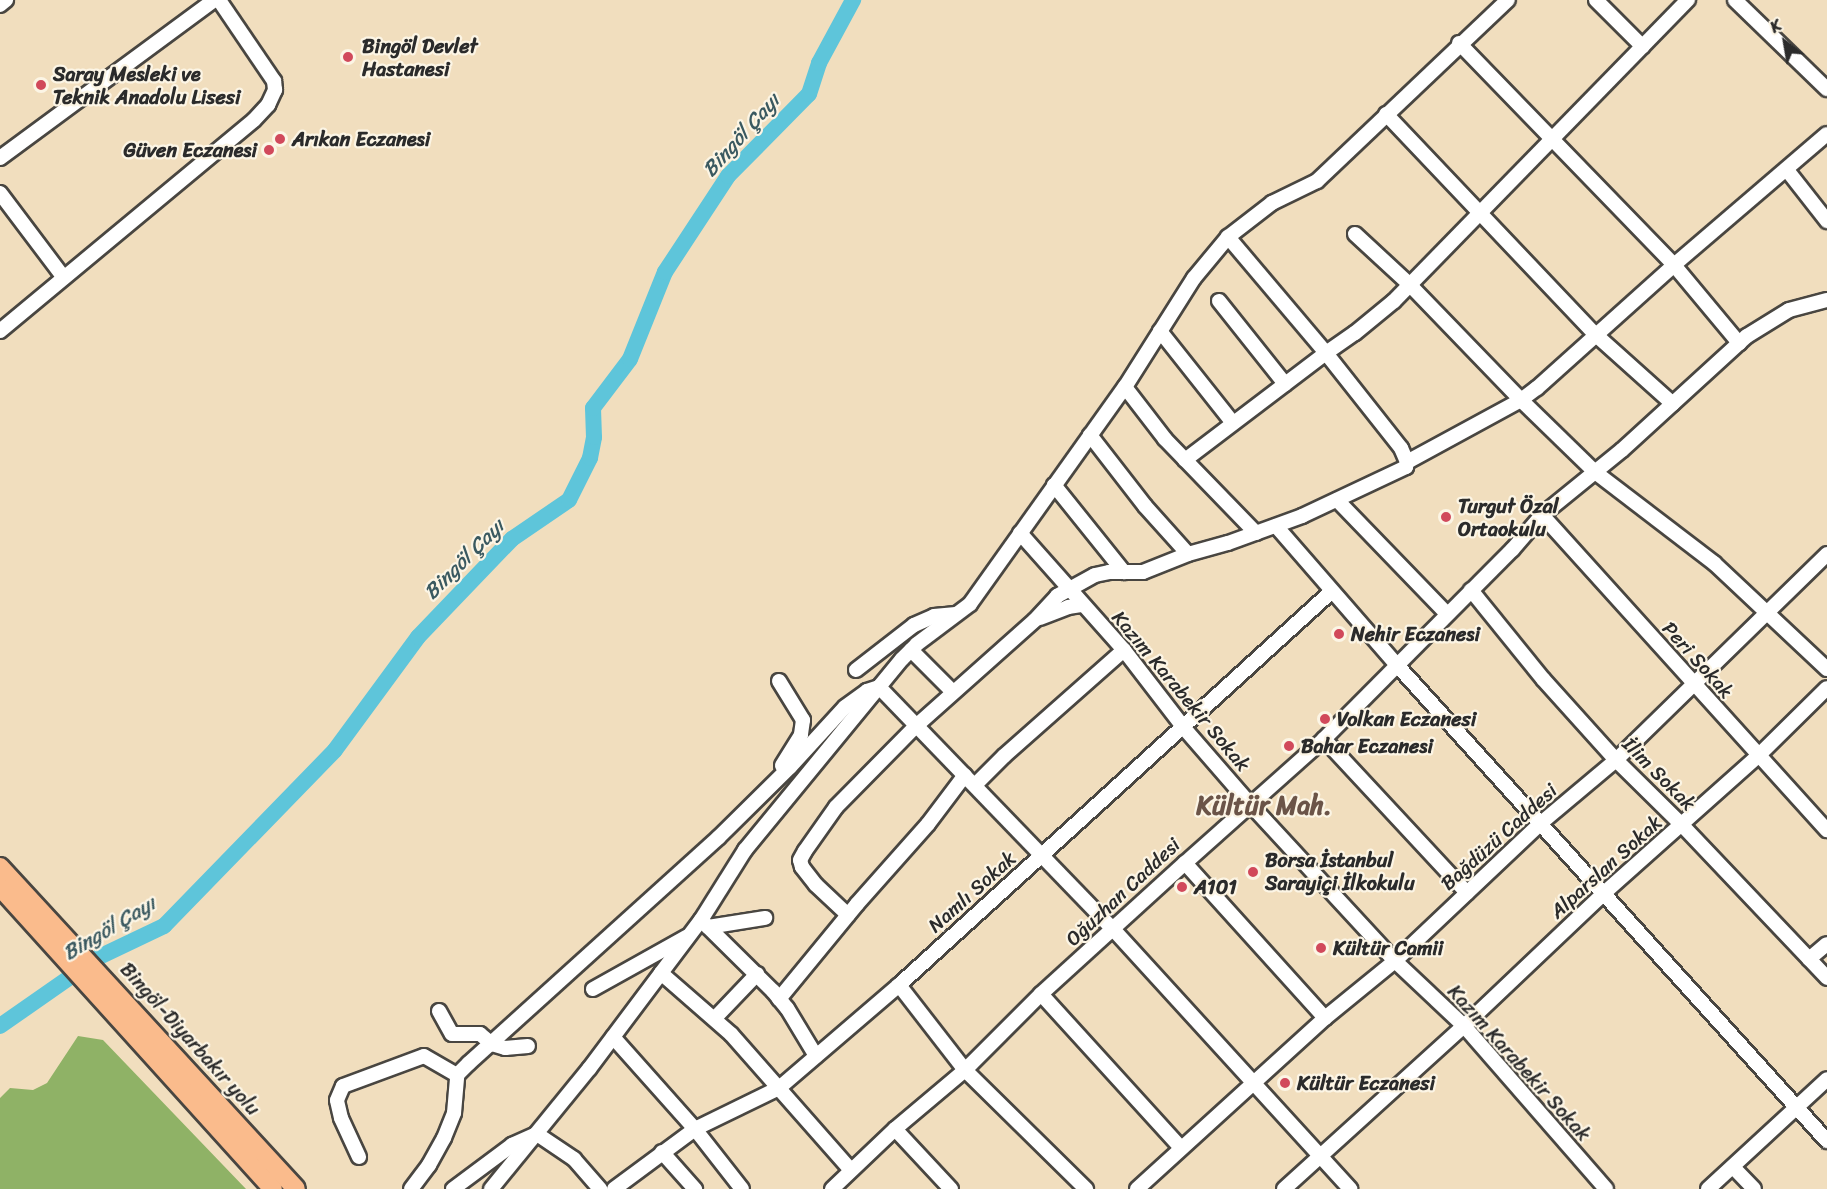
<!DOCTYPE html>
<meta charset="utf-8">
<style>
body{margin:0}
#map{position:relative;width:1827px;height:1189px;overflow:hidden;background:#f1debe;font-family:Sriracha,sans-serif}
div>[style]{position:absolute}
.forest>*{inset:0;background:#8fb266}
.river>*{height:16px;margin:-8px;padding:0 8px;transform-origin:8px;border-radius:8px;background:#5ec5da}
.roads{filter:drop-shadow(2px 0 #494641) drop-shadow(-2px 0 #494641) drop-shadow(0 2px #494641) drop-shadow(0 -2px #494641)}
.minor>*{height:14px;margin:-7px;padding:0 7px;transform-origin:7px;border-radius:7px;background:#fff}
.major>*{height:18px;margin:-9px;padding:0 9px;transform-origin:9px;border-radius:9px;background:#fabb8c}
.dots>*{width:16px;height:16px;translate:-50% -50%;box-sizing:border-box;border:3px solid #fcf5e5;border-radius:50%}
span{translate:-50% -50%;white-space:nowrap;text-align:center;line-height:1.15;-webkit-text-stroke:4.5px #fcf5e5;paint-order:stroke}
.poi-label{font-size:20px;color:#2b2b2b;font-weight:700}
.left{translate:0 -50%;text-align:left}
.right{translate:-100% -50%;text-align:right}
.street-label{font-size:20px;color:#2b2b2b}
.water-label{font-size:21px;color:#3a5960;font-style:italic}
.district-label{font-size:26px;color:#6b5448;font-weight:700}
.north{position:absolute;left:1755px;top:12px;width:60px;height:60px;-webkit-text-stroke:4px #fcf5e5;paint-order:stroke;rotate:329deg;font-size:16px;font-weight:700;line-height:24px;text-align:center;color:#2b2b2b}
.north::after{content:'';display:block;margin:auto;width:21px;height:27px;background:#2b2b2b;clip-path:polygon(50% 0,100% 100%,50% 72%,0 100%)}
</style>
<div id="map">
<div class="forest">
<i style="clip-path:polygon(78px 1036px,103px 1040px,246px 1189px,0 1189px,0 1098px,10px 1088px,33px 1090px,47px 1083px)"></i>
</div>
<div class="river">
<i style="left:0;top:1026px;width:121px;rotate:-34.9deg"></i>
<i style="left:99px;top:957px;width:72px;rotate:-25.5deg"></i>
<i style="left:164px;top:926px;width:245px;rotate:-45.8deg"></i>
<i style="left:335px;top:750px;width:140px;rotate:-53.7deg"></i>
<i style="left:418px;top:637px;width:136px;rotate:-46.2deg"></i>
<i style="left:512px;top:539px;width:69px;rotate:-34.4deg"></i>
<i style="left:569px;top:500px;width:47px;rotate:-63.4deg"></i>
<i style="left:590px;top:458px;width:21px;rotate:-79deg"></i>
<i style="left:594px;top:437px;width:29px;rotate:-92deg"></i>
<i style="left:593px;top:408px;width:61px;rotate:-52.9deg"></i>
<i style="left:630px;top:359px;width:94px;rotate:-68.1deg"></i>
<i style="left:665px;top:272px;width:115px;rotate:-56.7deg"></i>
<i style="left:728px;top:176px;width:115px;rotate:-45.4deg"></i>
<i style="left:809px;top:94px;width:33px;rotate:-72deg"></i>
<i style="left:819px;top:63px;width:72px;rotate:-61.6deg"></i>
</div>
<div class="roads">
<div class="minor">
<i style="left:1596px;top:0;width:66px;rotate:45deg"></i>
<i style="left:1735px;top:0;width:128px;rotate:44.1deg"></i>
<i style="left:0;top:5px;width:8px;rotate:-40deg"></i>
<i style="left:1459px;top:43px;width:309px;rotate:45.9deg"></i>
<i style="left:1674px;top:265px;width:102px;rotate:50.2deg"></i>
<i style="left:1386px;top:114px;width:305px;rotate:46.5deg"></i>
<i style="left:1596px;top:335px;width:103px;rotate:41.9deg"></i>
<i style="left:0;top:158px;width:266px;rotate:-36.4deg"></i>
<i style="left:1787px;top:170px;width:65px;rotate:51.9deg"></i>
<i style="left:0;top:193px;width:106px;rotate:53deg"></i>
<i style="left:1355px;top:234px;width:75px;rotate:42.8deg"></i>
<i style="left:1410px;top:285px;width:160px;rotate:46deg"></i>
<i style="left:1521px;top:400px;width:103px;rotate:44.2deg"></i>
<i style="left:1595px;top:472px;width:150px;rotate:37.4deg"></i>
<i style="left:1714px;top:563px;width:155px;rotate:43.2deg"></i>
<i style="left:1219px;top:301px;width:106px;rotate:51.5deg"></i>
<i style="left:0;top:331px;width:330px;rotate:-39.7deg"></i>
<i style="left:254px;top:120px;width:21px;rotate:-47deg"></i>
<i style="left:268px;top:105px;width:17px;rotate:-65deg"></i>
<i style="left:275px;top:90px;width:9px;rotate:-96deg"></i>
<i style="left:274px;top:81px;width:98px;rotate:-124.2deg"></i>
<i style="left:1160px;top:331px;width:117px;rotate:51.6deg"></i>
<i style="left:1125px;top:387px;width:66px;rotate:52.4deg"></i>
<i style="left:1165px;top:439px;width:131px;rotate:45.9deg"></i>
<i style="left:1090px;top:435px;width:90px;rotate:52.2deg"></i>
<i style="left:1145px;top:506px;width:64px;rotate:48.1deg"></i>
<i style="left:1185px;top:460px;width:177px;rotate:-37.2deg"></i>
<i style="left:1326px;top:353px;width:35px;rotate:-35deg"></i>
<i style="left:1355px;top:333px;width:50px;rotate:-39.4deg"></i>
<i style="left:1394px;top:301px;width:421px;rotate:-45.7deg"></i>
<i style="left:1407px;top:462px;width:130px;rotate:-28.5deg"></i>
<i style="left:1521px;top:400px;width:20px;rotate:-37deg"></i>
<i style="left:1537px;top:388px;width:184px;rotate:-41.9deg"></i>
<i style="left:1674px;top:265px;width:201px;rotate:-40.6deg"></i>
<i style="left:1054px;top:485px;width:112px;rotate:51.2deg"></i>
<i style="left:1337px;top:500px;width:158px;rotate:46deg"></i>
<i style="left:1542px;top:515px;width:425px;rotate:47.9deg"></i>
<i style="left:1276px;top:526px;width:183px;rotate:49deg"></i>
<i style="left:1396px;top:664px;width:643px;rotate:47.9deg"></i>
<i style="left:1020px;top:533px;width:157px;rotate:48.4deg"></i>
<i style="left:1124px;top:650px;width:98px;rotate:52.4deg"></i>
<i style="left:1184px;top:728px;width:101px;rotate:49deg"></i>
<i style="left:1250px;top:804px;width:214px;rotate:47.3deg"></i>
<i style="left:1395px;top:961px;width:95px;rotate:43.3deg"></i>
<i style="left:1464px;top:1026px;width:216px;rotate:48.9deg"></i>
<i style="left:1471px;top:590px;width:114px;rotate:51deg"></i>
<i style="left:1543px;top:679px;width:109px;rotate:48deg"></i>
<i style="left:1616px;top:760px;width:93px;rotate:44.6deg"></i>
<i style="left:1682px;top:825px;width:211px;rotate:46.5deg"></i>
<i style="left:1040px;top:618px;width:30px;rotate:-21deg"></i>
<i style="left:1068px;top:607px;width:15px;rotate:-8deg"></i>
<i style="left:911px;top:650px;width:59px;rotate:45deg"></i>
<i style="left:856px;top:670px;width:73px;rotate:-37.8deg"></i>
<i style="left:914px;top:625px;width:22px;rotate:-24deg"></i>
<i style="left:934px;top:616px;width:22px;rotate:-5deg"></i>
<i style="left:779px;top:681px;width:46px;rotate:58.4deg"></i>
<i style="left:803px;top:720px;width:15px;rotate:98deg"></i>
<i style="left:801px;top:735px;width:36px;rotate:122deg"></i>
<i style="left:1324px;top:739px;width:210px;rotate:47.1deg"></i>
<i style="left:975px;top:785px;width:41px;rotate:-45deg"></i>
<i style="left:1004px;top:756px;width:160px;rotate:-41.5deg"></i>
<i style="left:1185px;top:863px;width:209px;rotate:47.9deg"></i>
<i style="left:848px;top:915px;width:44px;rotate:-136.8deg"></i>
<i style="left:816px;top:885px;width:23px;rotate:-128deg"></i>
<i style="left:802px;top:867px;width:7px;rotate:-106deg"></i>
<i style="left:800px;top:860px;width:10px;rotate:-61deg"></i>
<i style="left:805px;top:851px;width:54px;rotate:-54.8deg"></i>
<i style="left:836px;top:807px;width:114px;rotate:-45.4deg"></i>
<i style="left:916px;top:726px;width:159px;rotate:-41.7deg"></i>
<i style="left:1035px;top:620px;width:33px;rotate:-47deg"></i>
<i style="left:1057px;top:596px;width:43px;rotate:-28.9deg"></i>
<i style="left:1095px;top:575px;width:14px;rotate:-12deg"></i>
<i style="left:1109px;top:572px;width:34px"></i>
<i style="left:1143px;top:572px;width:48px;rotate:-21.8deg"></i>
<i style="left:1188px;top:554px;width:41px;rotate:-15.4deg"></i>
<i style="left:1228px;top:543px;width:79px;rotate:-20deg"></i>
<i style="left:1302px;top:516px;width:115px;rotate:-25.2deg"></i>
<i style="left:1406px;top:467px;width:5px;rotate:-79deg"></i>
<i style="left:1407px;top:462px;width:15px;rotate:-113deg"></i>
<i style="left:1401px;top:448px;width:121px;rotate:-128.3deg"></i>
<i style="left:1326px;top:353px;width:152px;rotate:-130.2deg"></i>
<i style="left:701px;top:920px;width:101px;rotate:44.6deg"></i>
<i style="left:773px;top:991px;width:22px;rotate:51deg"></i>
<i style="left:787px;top:1008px;width:56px;rotate:58.9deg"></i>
<i style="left:708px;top:927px;width:58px;rotate:-9deg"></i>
<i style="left:1809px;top:959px;width:23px;rotate:-40deg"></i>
<i style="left:661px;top:973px;width:93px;rotate:41.1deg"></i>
<i style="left:731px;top:1034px;width:181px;rotate:48.6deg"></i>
<i style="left:899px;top:985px;width:108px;rotate:52.2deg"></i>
<i style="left:965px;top:1070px;width:170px;rotate:44.5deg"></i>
<i style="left:593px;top:989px;width:107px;rotate:-29.2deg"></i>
<i style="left:1041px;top:994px;width:208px;rotate:47.7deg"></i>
<i style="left:779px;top:999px;width:123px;rotate:-50.6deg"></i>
<i style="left:857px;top:904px;width:107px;rotate:-48.4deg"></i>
<i style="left:928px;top:824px;width:61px;rotate:-52.9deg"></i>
<i style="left:439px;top:1011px;width:26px;rotate:61deg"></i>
<i style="left:452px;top:1034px;width:28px"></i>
<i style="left:480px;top:1034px;width:16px;rotate:40deg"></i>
<i style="left:492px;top:1044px;width:14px;rotate:17deg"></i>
<i style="left:505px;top:1048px;width:23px;rotate:-5deg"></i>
<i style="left:715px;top:1018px;width:61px;rotate:-46.3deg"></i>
<i style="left:613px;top:1037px;width:123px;rotate:48.3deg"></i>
<i style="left:695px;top:1129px;width:76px;rotate:51.9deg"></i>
<i style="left:895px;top:1129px;width:82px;rotate:47deg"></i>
<i style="left:662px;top:1152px;width:50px;rotate:48.3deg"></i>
<i style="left:359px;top:1157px;width:43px;rotate:-114.8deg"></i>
<i style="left:341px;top:1118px;width:18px;rotate:-103deg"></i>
<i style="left:337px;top:1100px;width:15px;rotate:-67deg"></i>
<i style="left:343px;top:1086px;width:86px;rotate:-20.3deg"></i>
<i style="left:424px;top:1056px;width:38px;rotate:30deg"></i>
<i style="left:1733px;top:1167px;width:30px;rotate:46deg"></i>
<i style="left:411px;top:1189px;width:30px;rotate:-53deg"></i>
<i style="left:429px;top:1165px;width:31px;rotate:-61deg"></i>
<i style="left:444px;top:1138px;width:27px;rotate:-68deg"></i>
<i style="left:454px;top:1113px;width:38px;rotate:-85deg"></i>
<i style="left:457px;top:1075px;width:17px;rotate:-45deg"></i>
<i style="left:469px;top:1063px;width:336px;rotate:-42.1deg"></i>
<i style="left:718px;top:838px;width:101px;rotate:-44.6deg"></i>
<i style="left:790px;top:767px;width:81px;rotate:-47.5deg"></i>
<i style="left:845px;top:707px;width:27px;rotate:-36deg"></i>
<i style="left:867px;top:691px;width:13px;rotate:-18deg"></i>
<i style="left:879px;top:687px;width:337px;rotate:46deg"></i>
<i style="left:1113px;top:929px;width:352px;rotate:47.6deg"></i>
<i style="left:453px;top:1189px;width:74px;rotate:-36.7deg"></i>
<i style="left:512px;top:1145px;width:27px;rotate:-24deg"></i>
<i style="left:537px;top:1134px;width:45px;rotate:34deg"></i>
<i style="left:574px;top:1159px;width:40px;rotate:49deg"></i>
<i style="left:491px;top:1189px;width:155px;rotate:-50.8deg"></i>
<i style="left:589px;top:1069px;width:120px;rotate:-53.1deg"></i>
<i style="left:661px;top:973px;width:66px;rotate:-53deg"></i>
<i style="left:701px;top:920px;width:83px;rotate:-57.8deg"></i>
<i style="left:745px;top:850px;width:247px;rotate:-50.6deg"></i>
<i style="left:902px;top:659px;width:21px;rotate:-45deg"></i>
<i style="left:917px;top:644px;width:66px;rotate:-37deg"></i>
<i style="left:970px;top:604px;width:267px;rotate:-54.5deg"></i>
<i style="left:1125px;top:387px;width:129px;rotate:-57.7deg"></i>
<i style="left:1194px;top:278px;width:53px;rotate:-50.3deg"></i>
<i style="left:1228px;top:237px;width:56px;rotate:-37.7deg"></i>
<i style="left:1272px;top:203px;width:50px;rotate:-26.1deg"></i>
<i style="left:1317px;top:181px;width:263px;rotate:-43.5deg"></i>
<i style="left:614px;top:1189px;width:101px;rotate:-36.5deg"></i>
<i style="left:695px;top:1129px;width:93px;rotate:-26deg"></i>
<i style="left:779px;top:1088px;width:158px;rotate:-40.6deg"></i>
<i style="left:899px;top:985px;width:585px;rotate:-42.3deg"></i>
<i style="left:832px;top:1189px;width:87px;rotate:-43.6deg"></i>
<i style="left:895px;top:1129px;width:92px;rotate:-40.1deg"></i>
<i style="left:965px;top:1070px;width:107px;rotate:-45deg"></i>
<i style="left:1041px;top:994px;width:195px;rotate:-42.3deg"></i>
<i style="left:1185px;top:863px;width:186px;rotate:-41.7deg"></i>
<i style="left:1324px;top:739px;width:267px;rotate:-45.2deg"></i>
<i style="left:1512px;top:550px;width:46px;rotate:-49.4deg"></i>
<i style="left:1542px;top:515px;width:103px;rotate:-39.1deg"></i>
<i style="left:1622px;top:450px;width:169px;rotate:-42.4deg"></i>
<i style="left:1747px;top:336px;width:49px;rotate:-31.8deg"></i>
<i style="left:1789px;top:310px;width:39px;rotate:-15deg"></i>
<i style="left:1137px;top:1189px;width:254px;rotate:-42.3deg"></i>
<i style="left:1325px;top:1018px;width:90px;rotate:-39.2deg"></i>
<i style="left:1395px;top:961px;width:201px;rotate:-43.4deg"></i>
<i style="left:1541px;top:823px;width:98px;rotate:-40deg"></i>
<i style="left:1616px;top:760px;width:295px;rotate:-44.3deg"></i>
<i style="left:1284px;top:1189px;width:243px;rotate:-42.2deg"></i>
<i style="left:1464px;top:1026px;width:192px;rotate:-43.5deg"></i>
<i style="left:1603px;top:894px;width:209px;rotate:-41.7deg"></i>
<i style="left:1759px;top:755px;width:95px;rotate:-44.6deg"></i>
<i style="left:1708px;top:1189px;width:162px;rotate:-42.7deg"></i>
</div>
<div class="major">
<i style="left:0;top:867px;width:437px;rotate:47.4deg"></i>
<i style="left:0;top:887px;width:407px;rotate:47.9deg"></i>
</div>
</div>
<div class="dots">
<i style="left:348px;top:57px;background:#d1495b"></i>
<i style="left:41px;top:85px;background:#d1495b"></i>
<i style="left:280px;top:139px;background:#d1495b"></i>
<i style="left:269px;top:150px;background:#d1495b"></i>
<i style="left:1446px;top:517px;background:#d1495b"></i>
<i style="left:1339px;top:634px;background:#d1495b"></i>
<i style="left:1325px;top:719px;background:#d1495b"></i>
<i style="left:1289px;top:746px;background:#d1495b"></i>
<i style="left:1253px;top:872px;background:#d1495b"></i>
<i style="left:1182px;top:887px;background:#d1495b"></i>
<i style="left:1321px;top:948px;background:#d1495b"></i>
<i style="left:1285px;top:1083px;background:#d1495b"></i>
</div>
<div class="poi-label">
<span class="left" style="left:362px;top:58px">Bingöl Devlet<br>Hastanesi</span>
<span class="left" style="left:53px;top:86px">Saray Mesleki ve<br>Teknik Anadolu Lisesi</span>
<span class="left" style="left:292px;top:139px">Arıkan Eczanesi</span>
<span class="right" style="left:257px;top:150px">Güven Eczanesi</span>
<span class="left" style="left:1458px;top:518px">Turgut Özal<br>Ortaokulu</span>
<span class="left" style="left:1351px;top:634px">Nehir Eczanesi</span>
<span class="left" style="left:1337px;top:719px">Volkan Eczanesi</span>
<span class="left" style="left:1301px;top:746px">Bahar Eczanesi</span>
<span class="left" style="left:1265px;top:872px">Borsa İstanbul<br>Sarayiçi İlkokulu</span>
<span class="left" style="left:1194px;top:887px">A101</span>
<span class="left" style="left:1333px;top:948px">Kültür Camii</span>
<span class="left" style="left:1297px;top:1083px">Kültür Eczanesi</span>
</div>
<div class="street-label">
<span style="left:1698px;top:660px;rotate:48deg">Peri Sokak</span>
<span style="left:1181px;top:691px;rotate:50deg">Kazım Karabekir Sokak</span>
<span style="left:1659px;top:774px;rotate:45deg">İlim Sokak</span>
<span style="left:1499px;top:837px;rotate:-42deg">Bağdüzü Caddesi</span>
<span style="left:1606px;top:867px;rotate:-42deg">Alparslan Sokak</span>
<span style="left:972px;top:892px;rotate:-42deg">Namlı Sokak</span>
<span style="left:1123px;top:892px;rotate:-43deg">Oğuzhan Caddesi</span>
<span style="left:190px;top:1039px;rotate:48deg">Bingöl-Diyarbakır yolu</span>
<span style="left:1519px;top:1063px;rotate:48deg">Kazım Karabekir Sokak</span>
</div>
<div class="water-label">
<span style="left:741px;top:135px;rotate:-48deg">Bingöl Çayı</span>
<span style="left:464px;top:559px;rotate:-45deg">Bingöl Çayı</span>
<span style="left:109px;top:928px;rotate:-31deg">Bingöl Çayı</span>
</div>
<div class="district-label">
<span style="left:1264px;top:806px">Kültür Mah.</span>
</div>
<div class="north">K</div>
</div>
